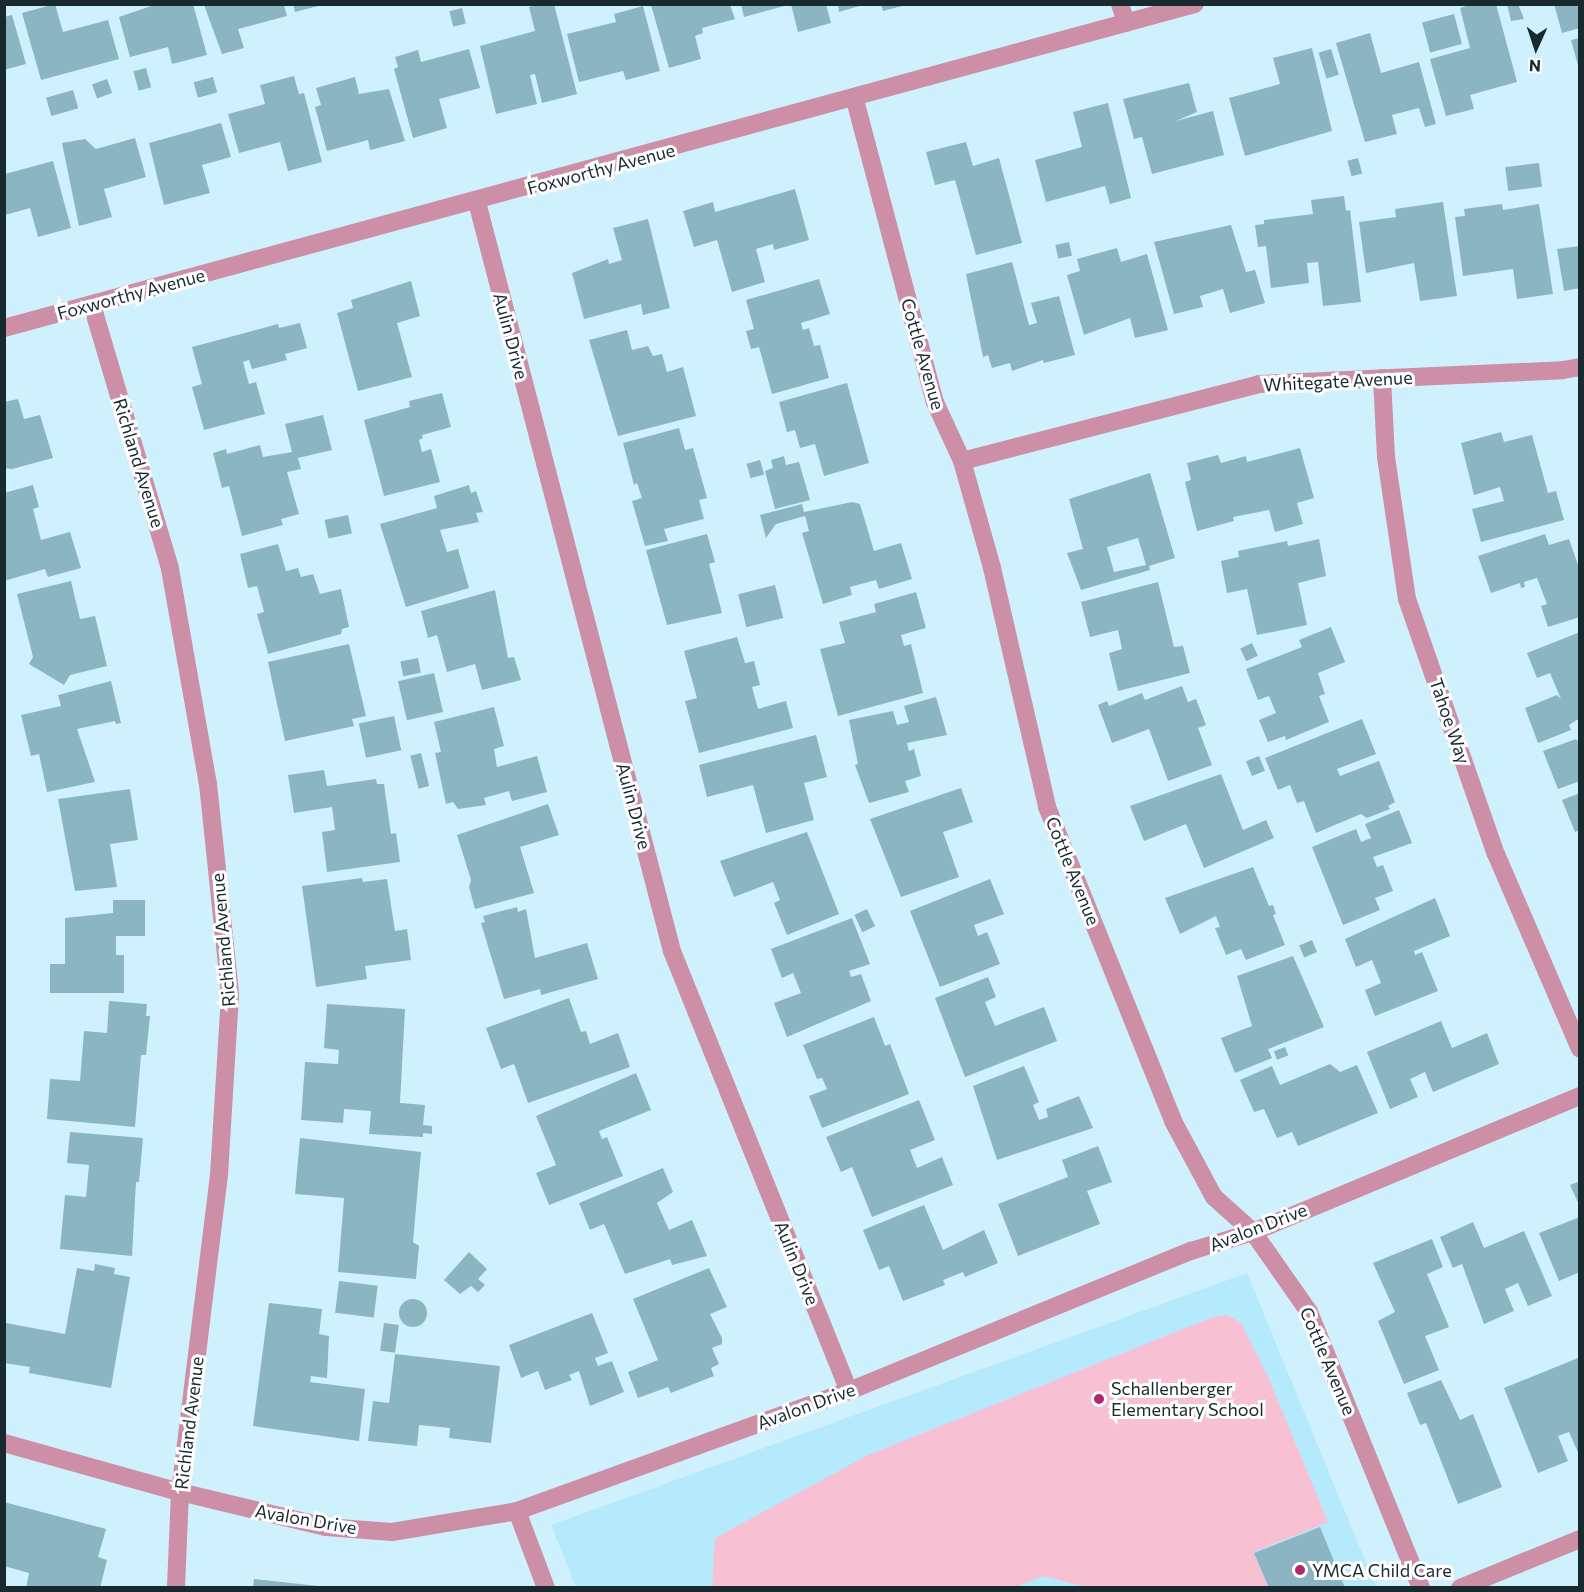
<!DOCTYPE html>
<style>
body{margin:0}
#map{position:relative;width:1584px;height:1592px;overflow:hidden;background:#cff1fd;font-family:Commissioner,sans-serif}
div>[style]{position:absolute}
.built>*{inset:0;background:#b5e9fc}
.green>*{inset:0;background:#f8c0d3}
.building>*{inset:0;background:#8cb5c3;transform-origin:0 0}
.round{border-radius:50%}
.minor>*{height:18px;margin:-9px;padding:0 9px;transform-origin:9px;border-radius:9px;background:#cc8fa5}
.dots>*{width:16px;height:16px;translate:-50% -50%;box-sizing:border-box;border:3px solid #fff;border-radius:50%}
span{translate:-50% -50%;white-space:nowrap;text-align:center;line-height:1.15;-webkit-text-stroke:6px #fff;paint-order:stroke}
.street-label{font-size:18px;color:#192a2f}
.poi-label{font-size:18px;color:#192a2f}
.left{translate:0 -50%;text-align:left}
.frame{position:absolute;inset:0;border:6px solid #192a2f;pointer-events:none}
.north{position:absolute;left:1506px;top:18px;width:60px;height:60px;-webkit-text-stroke:4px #fff;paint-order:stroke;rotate:183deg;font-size:16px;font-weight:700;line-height:24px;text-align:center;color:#192a2f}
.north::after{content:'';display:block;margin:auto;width:21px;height:27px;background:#192a2f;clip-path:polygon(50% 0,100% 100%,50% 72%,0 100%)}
</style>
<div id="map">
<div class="built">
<i style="clip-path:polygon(1247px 1273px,1376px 1587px,576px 1587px,551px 1525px)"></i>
</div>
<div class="green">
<i style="clip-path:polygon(1228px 1315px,1241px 1323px,1269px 1379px,1328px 1522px,1254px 1552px,1268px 1587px,1086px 1587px,1043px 1576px,1013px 1588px,712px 1588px,715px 1538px,868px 1455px,1213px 1317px)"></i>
</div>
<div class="building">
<i style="clip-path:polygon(55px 4px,63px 32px,108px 20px,119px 59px,41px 80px,22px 13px)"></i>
<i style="clip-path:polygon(157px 4px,193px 4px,207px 55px,172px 64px,168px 47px,130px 57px,119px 17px)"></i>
<i style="clip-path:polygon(293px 4px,322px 4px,322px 5px,295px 12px)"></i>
<i style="clip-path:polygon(539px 4px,554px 4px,577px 94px,542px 103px,535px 74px,530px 75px,537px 104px,496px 114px,480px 46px,535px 31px,529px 7px)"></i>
<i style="clip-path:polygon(741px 4px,788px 4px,788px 5px,744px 17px)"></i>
<i style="clip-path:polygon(791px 4px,826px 4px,831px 23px,798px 32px)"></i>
<i style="clip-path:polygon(838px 4px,863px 4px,863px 5px,839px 12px)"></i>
<i style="clip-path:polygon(881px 4px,906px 4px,906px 5px,883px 11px)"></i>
<i style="clip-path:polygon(1473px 4px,1496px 4px,1517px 82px,1470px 95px,1474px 109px,1446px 116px,1430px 59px,1470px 48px,1460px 8px)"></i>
<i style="clip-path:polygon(1507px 4px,1518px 4px,1524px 19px,1511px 21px)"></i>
<i style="clip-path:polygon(1554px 4px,1580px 4px,1580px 28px,1562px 33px)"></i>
<i style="clip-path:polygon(204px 5px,284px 5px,287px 16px,238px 29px,244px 48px,222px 54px)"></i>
<i style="clip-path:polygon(651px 5px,730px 5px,735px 19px,702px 28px,703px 33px,695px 36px,701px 59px,669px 68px)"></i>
<i style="clip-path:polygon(643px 6px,660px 71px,626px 80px,623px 71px,579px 82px,567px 34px,616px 22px,614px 14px)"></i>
<i style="left:462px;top:8px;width:16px;height:13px;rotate:76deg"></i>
<i style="left:1454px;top:14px;width:31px;height:33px;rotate:75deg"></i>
<i style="clip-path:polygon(12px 15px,26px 64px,4px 70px,4px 17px)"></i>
<i style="clip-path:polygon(1370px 33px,1381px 73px,1419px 62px,1436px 124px,1425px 127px,1419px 108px,1392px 115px,1397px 134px,1365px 142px,1336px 43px)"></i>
<i style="clip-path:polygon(1580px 38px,1580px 69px,1579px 69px,1571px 40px)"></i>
<i style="clip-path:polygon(1312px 48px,1332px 131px,1245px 156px,1229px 98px,1280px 84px,1273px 58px)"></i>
<i style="clip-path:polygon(469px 49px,480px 88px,439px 99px,447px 128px,413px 138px,394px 69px,398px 67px,395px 57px,418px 50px,421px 62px)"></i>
<i style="left:1331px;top:49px;width:27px;height:13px;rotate:73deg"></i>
<i style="left:146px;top:68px;width:20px;height:13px;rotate:75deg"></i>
<i style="clip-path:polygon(294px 76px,299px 94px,304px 93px,322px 162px,288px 171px,280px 142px,239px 153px,228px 114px,265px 104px,260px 85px)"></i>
<i style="left:213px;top:77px;width:16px;height:20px;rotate:75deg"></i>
<i style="clip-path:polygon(355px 77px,359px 94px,389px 89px,405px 141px,370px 150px,368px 140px,327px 151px,315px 107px,321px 105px,316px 88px)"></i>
<i style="left:107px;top:79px;width:15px;height:16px;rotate:70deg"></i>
<i style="clip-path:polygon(1189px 83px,1197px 112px,1176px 121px,1213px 111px,1224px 155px,1152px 174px,1142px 137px,1134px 139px,1123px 99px)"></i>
<i style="left:73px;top:90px;width:19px;height:28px;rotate:74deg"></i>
<i style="clip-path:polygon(1108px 103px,1131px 198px,1110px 204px,1105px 186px,1046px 202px,1035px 160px,1082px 147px,1073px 112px)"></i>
<i style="clip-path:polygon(221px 123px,231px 157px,202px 165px,210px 193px,164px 205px,149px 143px)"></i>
<i style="clip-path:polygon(135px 138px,146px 177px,104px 189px,112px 217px,79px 226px,62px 143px,85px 139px,96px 149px)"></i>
<i style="clip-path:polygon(966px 142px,973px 166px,999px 158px,1022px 243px,976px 255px,955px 180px,935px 185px,926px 152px)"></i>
<i style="left:1358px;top:158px;width:16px;height:11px;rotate:75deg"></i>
<i style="clip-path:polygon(53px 161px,71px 228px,38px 237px,30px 208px,5px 215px,5px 174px)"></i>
<i style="left:1539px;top:163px;width:24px;height:34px;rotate:83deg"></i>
<i style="clip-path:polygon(795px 189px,809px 240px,774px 250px,773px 244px,756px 249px,765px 282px,732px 292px,717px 240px,694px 247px,683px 211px,713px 202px,715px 212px)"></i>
<i style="clip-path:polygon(1344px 196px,1346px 211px,1350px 210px,1361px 302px,1323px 306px,1318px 262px,1307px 263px,1309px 283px,1271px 288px,1266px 246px,1258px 247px,1255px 225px,1264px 224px,1264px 220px,1313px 214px,1311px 200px)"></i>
<i style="clip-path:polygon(1443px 202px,1457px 296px,1420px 301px,1414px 263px,1366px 273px,1359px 222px,1396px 217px,1395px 209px)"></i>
<i style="clip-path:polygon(1502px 204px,1503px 210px,1539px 204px,1553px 294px,1517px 299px,1513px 269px,1463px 276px,1455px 217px,1465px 216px,1464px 209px)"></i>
<i style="clip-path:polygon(648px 219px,670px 308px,643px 315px,641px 304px,584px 319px,572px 273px,608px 259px,609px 264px,622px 260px,613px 228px)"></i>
<i style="clip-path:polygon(1231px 225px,1246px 272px,1255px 270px,1265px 303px,1230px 313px,1223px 289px,1200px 296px,1203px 307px,1174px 314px,1154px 242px)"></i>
<i style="left:1069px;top:242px;width:14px;height:14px;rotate:78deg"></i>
<i style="clip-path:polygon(1580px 246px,1580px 288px,1564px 291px,1557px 249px)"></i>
<i style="clip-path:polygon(1117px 248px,1121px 262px,1147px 254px,1168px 330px,1135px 338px,1130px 318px,1084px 335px,1067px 275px,1080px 271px,1077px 259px)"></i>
<i style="clip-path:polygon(1012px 262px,1029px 325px,1037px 323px,1031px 303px,1059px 296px,1075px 355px,1044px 363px,1043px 360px,1012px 371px,1010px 363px,992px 368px,988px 355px,983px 357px,966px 274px)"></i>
<i style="clip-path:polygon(819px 279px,830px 314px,801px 323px,803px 330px,809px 328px,814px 346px,820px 345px,829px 378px,772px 394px,759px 347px,751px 349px,746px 331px,754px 329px,746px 300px)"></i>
<i style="clip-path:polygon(411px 281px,420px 316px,397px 323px,412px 377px,358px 391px,337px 313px,353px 308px,351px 300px)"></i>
<i style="clip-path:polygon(300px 323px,307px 348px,285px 354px,287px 360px,252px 369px,249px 360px,243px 362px,249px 384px,256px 382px,265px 414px,204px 430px,192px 387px,202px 384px,192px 347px,278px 324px,279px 328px)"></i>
<i style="clip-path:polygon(627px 330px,632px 350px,648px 346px,653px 356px,662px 354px,667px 372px,683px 367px,696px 416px,618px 436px,589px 340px)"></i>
<i style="clip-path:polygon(847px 383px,869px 463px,824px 476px,815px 444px,800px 448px,795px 430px,787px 432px,779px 402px)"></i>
<i style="clip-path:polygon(442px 393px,451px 427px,422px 435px,423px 438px,419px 440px,422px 452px,431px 449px,440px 482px,384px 496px,364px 420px,410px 407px,409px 401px)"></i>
<i style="clip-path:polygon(18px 399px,24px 419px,40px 415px,53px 458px,12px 469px,4px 468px,4px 402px)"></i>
<i style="clip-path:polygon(323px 415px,332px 450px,298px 458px,301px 469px,287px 472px,299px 514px,281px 519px,283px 525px,242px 536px,229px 486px,222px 488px,213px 453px,226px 449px,227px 454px,260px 445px,263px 457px,292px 452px,285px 424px)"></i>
<i style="clip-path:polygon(679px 428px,685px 450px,693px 448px,707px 498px,699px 500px,704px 519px,664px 529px,668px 541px,645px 546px,632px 501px,642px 498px,637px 483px,634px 485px,623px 443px)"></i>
<i style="clip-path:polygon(1501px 432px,1504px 442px,1532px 435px,1548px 493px,1556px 491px,1564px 520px,1481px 542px,1472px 509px,1504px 501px,1500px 487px,1474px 495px,1461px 443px)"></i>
<i style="clip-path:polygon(1300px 448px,1314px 498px,1297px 503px,1303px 524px,1275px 532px,1269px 510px,1233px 517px,1234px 521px,1197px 531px,1185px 482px,1191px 480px,1187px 463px,1218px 455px,1221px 463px,1246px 456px,1247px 462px)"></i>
<i style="clip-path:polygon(784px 456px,786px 465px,799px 462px,810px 500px,775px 509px,765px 471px,773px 468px,771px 460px)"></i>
<i style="left:760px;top:460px;width:15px;height:14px;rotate:74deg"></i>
<i style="clip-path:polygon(evenodd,1150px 473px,1175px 558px,1149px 566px,1150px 570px,1081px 590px,1067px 553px,1083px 549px,1069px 499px,1150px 473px,1138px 538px,1146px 565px,1114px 572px,1107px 547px,1138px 538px)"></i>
<i style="clip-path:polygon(33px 485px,39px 507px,33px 509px,41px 540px,70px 532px,81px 568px,48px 577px,45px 569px,4px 581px,4px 493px)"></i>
<i style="clip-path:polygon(469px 485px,471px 493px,476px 491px,483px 512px,476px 513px,479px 522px,440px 530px,447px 552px,458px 549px,469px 588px,406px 607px,380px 524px,437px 508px,434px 496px)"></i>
<i style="clip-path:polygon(852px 502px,860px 504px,874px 551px,901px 543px,912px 579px,879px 589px,876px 580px,850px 587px,852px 595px,823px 604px,802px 533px,809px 531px,805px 516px,776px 524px,766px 538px,760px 515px,802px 504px,804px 512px)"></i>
<i style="left:348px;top:515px;width:19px;height:24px;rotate:78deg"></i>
<i style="clip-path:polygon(707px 534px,715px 562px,709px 564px,722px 613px,667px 625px,646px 550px)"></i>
<i style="clip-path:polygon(1545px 534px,1549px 545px,1569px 539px,1580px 571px,1580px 617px,1548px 627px,1541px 606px,1547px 604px,1537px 578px,1524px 582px,1525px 587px,1521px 588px,1520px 583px,1491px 593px,1478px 556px)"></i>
<i style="clip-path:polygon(1319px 539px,1326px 576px,1298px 583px,1307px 625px,1257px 635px,1247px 589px,1227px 593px,1221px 561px,1239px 557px,1238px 551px,1287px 541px,1288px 546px)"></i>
<i style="clip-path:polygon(278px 544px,286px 571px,298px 568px,301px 577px,313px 574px,320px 594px,341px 589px,349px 627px,342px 629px,341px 634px,268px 654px,257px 614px,264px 612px,257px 586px,248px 588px,240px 554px)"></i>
<i style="clip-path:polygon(71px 581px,80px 619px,95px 616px,107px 666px,70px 675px,64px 685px,29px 664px,33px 657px,17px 594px)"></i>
<i style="clip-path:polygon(1158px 582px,1174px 647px,1183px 646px,1190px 673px,1118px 691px,1109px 653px,1122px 649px,1118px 630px,1090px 637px,1081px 602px)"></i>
<i style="left:775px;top:585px;width:34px;height:38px;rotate:76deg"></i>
<i style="clip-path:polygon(495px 590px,508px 658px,514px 657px,521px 680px,482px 690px,475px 664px,447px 672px,437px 635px,428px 638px,421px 611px)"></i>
<i style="clip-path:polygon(916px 592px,926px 628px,901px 635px,904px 646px,911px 644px,923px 693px,838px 716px,820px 649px,845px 643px,839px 622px,876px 612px,874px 604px)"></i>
<i style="clip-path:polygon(1331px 627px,1345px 662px,1318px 673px,1325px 694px,1319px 696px,1329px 722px,1286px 740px,1285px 736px,1268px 742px,1259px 720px,1276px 713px,1269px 696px,1258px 700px,1246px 669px,1302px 647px,1299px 640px)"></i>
<i style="clip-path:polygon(1580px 632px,1580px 718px,1569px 725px,1571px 730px,1538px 743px,1525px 708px,1557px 695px,1561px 699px,1550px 673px,1537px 678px,1527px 653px)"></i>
<i style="clip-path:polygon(737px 637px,745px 663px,754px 661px,760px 685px,752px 687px,758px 709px,786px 701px,793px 728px,699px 753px,685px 701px,697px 698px,684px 651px)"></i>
<i style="left:1252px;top:643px;width:14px;height:13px;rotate:65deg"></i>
<i style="clip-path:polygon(349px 644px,366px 716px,352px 719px,354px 726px,285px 741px,268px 662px)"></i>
<i style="left:418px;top:658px;width:15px;height:18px;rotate:79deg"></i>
<i style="left:434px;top:673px;width:40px;height:37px;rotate:77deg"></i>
<i style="clip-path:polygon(111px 681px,121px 723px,116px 724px,115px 721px,77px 729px,95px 782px,47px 792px,39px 754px,31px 756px,21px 715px,61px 706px,58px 695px)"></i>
<i style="clip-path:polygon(1182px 686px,1188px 702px,1196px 699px,1206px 725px,1198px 728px,1212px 765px,1168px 781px,1149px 729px,1112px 743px,1098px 705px,1107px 701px,1109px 706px,1142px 693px,1145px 700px)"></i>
<i style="clip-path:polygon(936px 697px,947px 735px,907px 743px,909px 751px,914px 749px,921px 776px,905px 781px,909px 792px,869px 803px,855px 765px,858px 764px,849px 720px,893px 711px,897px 725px,909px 722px,904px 706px)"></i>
<i style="clip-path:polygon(494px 707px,504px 746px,494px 749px,497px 767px,537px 756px,547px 792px,512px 801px,509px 791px,484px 798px,486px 805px,458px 809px,453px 802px,446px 804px,435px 753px,441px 752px,434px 722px)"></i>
<i style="left:394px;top:716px;width:35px;height:36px;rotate:78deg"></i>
<i style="clip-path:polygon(1362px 719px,1376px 754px,1337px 769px,1340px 776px,1379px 761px,1395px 802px,1388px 806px,1390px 809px,1367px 818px,1361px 814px,1316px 833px,1304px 801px,1297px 803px,1290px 785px,1278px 790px,1265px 758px)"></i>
<i style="clip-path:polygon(816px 735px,827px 777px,804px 783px,814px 820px,766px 833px,753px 785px,707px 797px,699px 765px)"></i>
<i style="clip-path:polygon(1576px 739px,1580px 744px,1580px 781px,1558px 789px,1543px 751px)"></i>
<i style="left:421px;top:753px;width:34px;height:11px;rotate:76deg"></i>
<i style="left:1259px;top:756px;width:16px;height:14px;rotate:68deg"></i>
<i style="clip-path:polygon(324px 770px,327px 786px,376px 779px,377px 784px,384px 784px,391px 834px,396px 833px,400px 862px,327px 872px,322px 832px,335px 830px,332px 807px,294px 813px,288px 775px)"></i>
<i style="clip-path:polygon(1221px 774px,1243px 830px,1266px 820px,1274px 838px,1204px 868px,1186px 824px,1144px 841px,1130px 806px)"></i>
<i style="clip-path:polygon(961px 788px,973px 822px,943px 832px,959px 877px,901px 897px,870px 819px)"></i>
<i style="clip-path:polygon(130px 789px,138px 840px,110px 844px,117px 887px,75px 891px,58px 799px)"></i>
<i style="clip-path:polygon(1580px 793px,1580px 830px,1575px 832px,1562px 800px)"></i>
<i style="clip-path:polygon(548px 804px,559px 835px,520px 847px,534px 893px,475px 909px,469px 887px,471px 880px,457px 835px)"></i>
<i style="clip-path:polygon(1399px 810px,1412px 843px,1373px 857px,1377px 867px,1383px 865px,1393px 891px,1375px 898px,1380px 910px,1343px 925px,1312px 847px,1356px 829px,1361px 842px,1371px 838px,1365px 824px)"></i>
<i style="clip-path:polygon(807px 832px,839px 914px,787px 935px,774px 903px,780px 900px,773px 882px,734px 897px,720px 861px)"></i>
<i style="clip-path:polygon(1253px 867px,1269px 906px,1273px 905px,1276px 914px,1273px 915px,1285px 945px,1246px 960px,1241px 949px,1226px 955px,1215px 928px,1220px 927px,1216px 916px,1180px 934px,1165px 898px)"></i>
<i style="clip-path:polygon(362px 878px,363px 882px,387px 879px,395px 931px,407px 929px,411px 960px,365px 966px,367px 979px,316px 987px,302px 886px)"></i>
<i style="clip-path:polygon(990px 879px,1004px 914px,974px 925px,978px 936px,987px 932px,1000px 964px,940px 987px,910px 911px)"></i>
<i style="clip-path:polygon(1435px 898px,1450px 936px,1414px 951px,1415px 955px,1422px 952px,1438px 991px,1375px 1016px,1365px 990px,1381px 983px,1372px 960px,1356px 967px,1345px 939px)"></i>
<i style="clip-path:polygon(113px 900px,145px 900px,145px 936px,116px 936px,116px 955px,124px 955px,124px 993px,50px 993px,50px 964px,65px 964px,65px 918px,113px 913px)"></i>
<i style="clip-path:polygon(517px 907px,518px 912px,526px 909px,535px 958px,587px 943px,598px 979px,541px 995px,540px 989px,504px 999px,481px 923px,485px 922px,483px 916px)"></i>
<i style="left:867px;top:909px;width:19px;height:14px;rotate:65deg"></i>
<i style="clip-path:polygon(852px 918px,870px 964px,849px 971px,851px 977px,861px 974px,871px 1001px,787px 1037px,774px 1003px,801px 993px,793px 973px,782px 978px,771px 949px)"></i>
<i style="left:1312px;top:940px;width:13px;height:14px;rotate:67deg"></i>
<i style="clip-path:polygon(1293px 956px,1324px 1027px,1268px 1049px,1272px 1058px,1235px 1073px,1221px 1038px,1252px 1026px,1237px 976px)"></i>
<i style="clip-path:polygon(988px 977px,996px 997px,985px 1002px,995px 1026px,1044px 1007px,1057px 1041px,965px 1077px,935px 998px)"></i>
<i style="clip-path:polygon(569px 998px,581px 1032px,586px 1031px,590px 1044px,618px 1033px,630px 1067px,528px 1103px,514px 1064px,501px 1069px,486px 1028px)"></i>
<i style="clip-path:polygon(109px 1001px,147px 1004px,146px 1016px,150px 1016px,146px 1055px,141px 1055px,135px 1127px,47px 1119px,50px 1079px,80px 1081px,84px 1031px,107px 1033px)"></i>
<i style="clip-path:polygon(327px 1004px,405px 1009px,400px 1103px,425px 1105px,423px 1125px,432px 1126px,432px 1134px,423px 1133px,423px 1137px,369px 1134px,371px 1111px,344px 1109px,343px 1123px,301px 1120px,305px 1062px,338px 1064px,339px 1050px,324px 1048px)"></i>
<i style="clip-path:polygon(874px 1017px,885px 1046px,890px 1044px,909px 1094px,822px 1128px,809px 1096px,827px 1089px,822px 1078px,817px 1079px,803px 1045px)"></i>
<i style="clip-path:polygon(1441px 1021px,1452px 1048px,1487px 1033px,1499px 1064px,1433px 1092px,1425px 1072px,1410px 1079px,1418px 1097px,1390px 1109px,1367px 1052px)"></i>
<i style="left:1285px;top:1047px;width:9px;height:12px;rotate:69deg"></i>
<i style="clip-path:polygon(1330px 1064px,1340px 1072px,1357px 1065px,1378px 1113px,1298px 1146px,1292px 1132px,1277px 1138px,1264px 1109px,1254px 1112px,1240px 1080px,1272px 1066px,1280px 1085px)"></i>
<i style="clip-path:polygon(1024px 1066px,1039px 1102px,1033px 1105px,1039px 1120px,1048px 1117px,1046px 1109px,1079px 1096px,1093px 1128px,997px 1160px,973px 1086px)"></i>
<i style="clip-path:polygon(636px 1073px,651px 1110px,599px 1131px,602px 1139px,607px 1137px,623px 1176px,549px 1205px,536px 1173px,556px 1165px,536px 1116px)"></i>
<i style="clip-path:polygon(919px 1100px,935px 1140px,910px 1150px,917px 1168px,942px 1157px,953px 1185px,872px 1217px,852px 1167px,841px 1172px,826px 1137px)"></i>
<i style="clip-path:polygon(70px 1132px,143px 1138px,139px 1182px,136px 1182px,132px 1256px,60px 1249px,65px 1195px,86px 1197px,89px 1165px,67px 1163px)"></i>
<i style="clip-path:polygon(300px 1138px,421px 1152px,413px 1242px,419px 1246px,416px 1279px,338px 1272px,344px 1198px,295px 1194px)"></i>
<i style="clip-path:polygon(1098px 1146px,1112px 1182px,1087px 1191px,1100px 1224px,1018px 1256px,998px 1204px,1068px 1177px,1062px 1160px)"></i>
<i style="clip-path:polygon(663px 1168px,673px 1192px,657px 1203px,669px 1230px,692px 1220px,707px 1256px,672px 1265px,670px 1259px,625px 1274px,604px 1224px,590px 1230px,579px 1203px)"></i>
<i style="clip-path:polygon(1580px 1181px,1580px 1207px,1570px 1185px)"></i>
<i style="clip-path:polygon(924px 1205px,943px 1250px,984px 1230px,998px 1263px,965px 1277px,963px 1272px,943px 1280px,945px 1285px,903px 1301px,889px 1266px,879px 1270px,863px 1230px)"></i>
<i style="clip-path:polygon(1580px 1217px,1580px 1272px,1559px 1281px,1539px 1233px)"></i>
<i style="clip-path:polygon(1473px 1222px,1484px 1248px,1524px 1231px,1552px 1296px,1528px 1306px,1518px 1283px,1505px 1289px,1514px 1311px,1484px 1324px,1462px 1264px,1453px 1268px,1440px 1237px)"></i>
<i style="clip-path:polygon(1432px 1239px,1443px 1267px,1427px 1274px,1449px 1327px,1425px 1336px,1439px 1370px,1404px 1384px,1378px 1321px,1395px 1312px,1373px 1263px)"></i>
<i style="clip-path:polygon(469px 1252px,487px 1269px,478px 1279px,485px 1285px,478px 1292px,471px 1286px,460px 1294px,444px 1280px)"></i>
<i style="clip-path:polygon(95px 1264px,115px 1268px,114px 1274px,130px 1277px,111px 1388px,29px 1373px,30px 1367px,4px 1363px,6px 1323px,65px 1334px,77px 1268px,94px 1271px)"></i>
<i style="clip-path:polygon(709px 1268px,727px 1307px,710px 1314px,722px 1338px,722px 1344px,712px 1348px,719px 1364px,711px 1368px,714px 1376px,671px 1393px,668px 1387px,638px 1398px,628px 1372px,658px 1360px,633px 1299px)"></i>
<i style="left:339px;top:1281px;width:39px;height:32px;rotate:7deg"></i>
<i class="round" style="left:399px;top:1299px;width:28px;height:28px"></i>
<i style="clip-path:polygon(269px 1303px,322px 1309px,319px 1334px,329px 1336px,327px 1378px,311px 1376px,310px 1382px,365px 1389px,359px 1441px,253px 1426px)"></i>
<i style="clip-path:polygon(592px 1313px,608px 1353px,595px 1358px,598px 1366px,612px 1361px,624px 1392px,590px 1406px,579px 1371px,569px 1375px,572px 1380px,545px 1390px,538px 1371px,521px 1378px,509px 1345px)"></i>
<i style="left:384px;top:1323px;width:15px;height:28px;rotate:8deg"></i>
<i style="clip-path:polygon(395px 1354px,500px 1366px,491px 1443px,449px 1438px,450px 1428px,419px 1425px,417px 1446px,368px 1441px,373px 1401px,389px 1403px)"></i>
<i style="clip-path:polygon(1578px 1358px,1580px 1457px,1569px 1432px,1558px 1436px,1568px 1461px,1538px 1473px,1504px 1388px)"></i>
<i style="clip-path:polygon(1441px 1380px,1460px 1420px,1473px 1414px,1502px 1487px,1458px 1504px,1426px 1423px,1420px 1425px,1407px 1393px)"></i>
<i style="clip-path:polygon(4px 1502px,106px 1529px,98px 1557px,107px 1560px,100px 1588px,26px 1588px,29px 1573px,4px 1566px)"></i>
<i style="clip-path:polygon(1320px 1527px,1345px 1588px,1269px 1588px,1254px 1553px)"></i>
<i style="clip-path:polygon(254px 1579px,318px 1586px,318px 1588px,253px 1588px)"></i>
</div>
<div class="minor">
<i style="left:1120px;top:4px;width:20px;rotate:72deg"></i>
<i style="left:855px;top:100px;width:310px;rotate:75.2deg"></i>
<i style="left:934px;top:400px;width:67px;rotate:65.3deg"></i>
<i style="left:962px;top:461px;width:111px;rotate:74.3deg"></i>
<i style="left:992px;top:568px;width:245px;rotate:77deg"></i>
<i style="left:1047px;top:807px;width:338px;rotate:68.1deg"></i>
<i style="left:1173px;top:1121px;width:86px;rotate:61.7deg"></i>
<i style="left:1214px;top:1197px;width:52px;rotate:41.9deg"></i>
<i style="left:1253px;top:1232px;width:98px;rotate:55deg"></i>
<i style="left:1309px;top:1312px;width:298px;rotate:67.9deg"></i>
<i style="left:477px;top:202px;width:774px;rotate:75.41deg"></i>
<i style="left:672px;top:951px;width:474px;rotate:68.1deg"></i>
<i style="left:92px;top:305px;width:275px;rotate:73.5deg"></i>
<i style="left:170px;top:569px;width:218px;rotate:80deg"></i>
<i style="left:208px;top:784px;width:212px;rotate:84deg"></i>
<i style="left:230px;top:995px;width:180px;rotate:93.5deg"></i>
<i style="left:219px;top:1175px;width:319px;rotate:97deg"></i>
<i style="left:180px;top:1492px;width:96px;rotate:92.4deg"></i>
<i style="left:4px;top:328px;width:1234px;rotate:-15.22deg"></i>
<i style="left:1382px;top:378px;width:79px;rotate:87.1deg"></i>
<i style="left:1386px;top:457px;width:144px;rotate:81.6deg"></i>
<i style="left:1407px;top:599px;width:270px;rotate:70.8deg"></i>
<i style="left:1496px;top:854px;width:212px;rotate:66.7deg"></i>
<i style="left:962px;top:461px;width:307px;rotate:-14.5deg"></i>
<i style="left:1259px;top:384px;width:304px;rotate:-2.6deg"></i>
<i style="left:1563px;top:370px;width:17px;rotate:-10deg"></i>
<i style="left:4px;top:1443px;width:183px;rotate:15.6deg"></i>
<i style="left:180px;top:1492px;width:150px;rotate:13.5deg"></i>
<i style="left:326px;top:1527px;width:66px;rotate:4.3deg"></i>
<i style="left:392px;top:1532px;width:127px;rotate:-9.5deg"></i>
<i style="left:517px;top:1511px;width:353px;rotate:-19.9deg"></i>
<i style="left:849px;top:1391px;width:370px;rotate:-22.3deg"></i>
<i style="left:1191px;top:1251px;width:65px;rotate:-17deg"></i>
<i style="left:1253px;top:1232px;width:354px;rotate:-22.6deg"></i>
<i style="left:517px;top:1511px;width:82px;rotate:69.4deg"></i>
<i style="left:1460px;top:1588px;width:130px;rotate:-22.2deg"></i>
</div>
<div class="dots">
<i style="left:1099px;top:1399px;background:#b2296b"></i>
<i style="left:1300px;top:1570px;background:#b2296b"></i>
</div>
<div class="street-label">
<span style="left:601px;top:169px;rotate:-15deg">Foxworthy Avenue</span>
<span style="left:131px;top:294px;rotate:-15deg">Foxworthy Avenue</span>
<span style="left:511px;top:336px;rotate:75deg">Aulin Drive</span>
<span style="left:923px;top:354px;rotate:74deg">Cottle Avenue</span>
<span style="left:1338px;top:381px;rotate:-3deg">Whitegate Avenue</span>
<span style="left:139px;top:463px;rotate:73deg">Richland Avenue</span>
<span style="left:1450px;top:721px;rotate:71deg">Tahoe Way</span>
<span style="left:634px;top:806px;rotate:75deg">Aulin Drive</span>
<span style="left:1073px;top:871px;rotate:68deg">Cottle Avenue</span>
<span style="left:223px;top:940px;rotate:-95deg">Richland Avenue</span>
<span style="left:1258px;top:1227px;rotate:-21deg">Avalon Drive</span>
<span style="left:797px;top:1263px;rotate:68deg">Aulin Drive</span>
<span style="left:1328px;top:1361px;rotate:67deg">Cottle Avenue</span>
<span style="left:806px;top:1406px;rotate:-20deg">Avalon Drive</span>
<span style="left:189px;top:1423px;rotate:-83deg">Richland Avenue</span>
<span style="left:306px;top:1519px;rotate:10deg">Avalon Drive</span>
</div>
<div class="poi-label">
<span class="left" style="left:1111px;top:1399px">Schallenberger<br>Elementary School</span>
<span class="left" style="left:1312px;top:1570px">YMCA Child Care</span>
</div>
<div class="frame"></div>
<div class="north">N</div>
</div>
